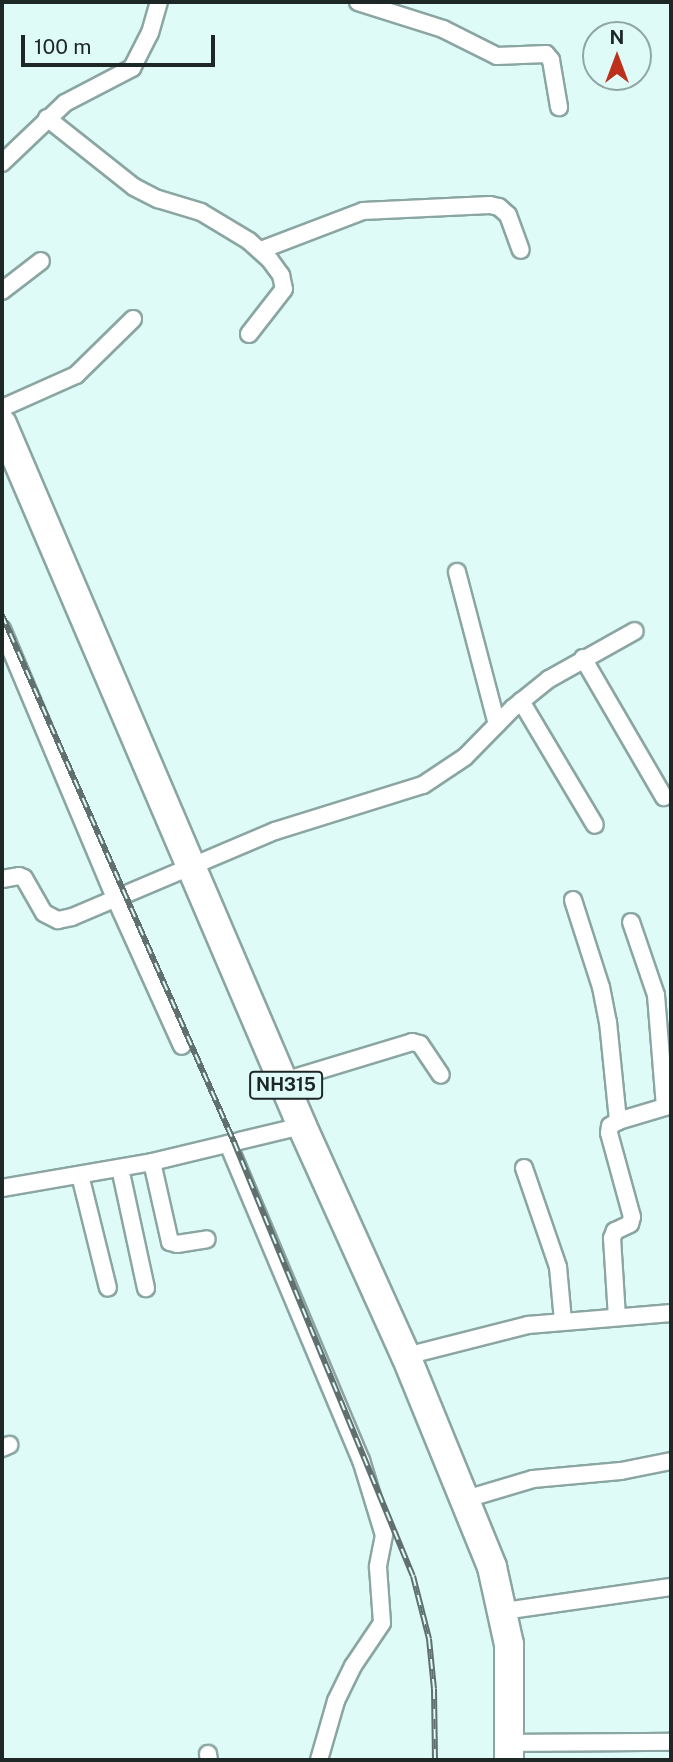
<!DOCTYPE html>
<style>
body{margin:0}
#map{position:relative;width:673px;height:1762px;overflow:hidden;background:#defbf7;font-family:"Public Sans",sans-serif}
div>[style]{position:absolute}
.roads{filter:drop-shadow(2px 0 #8ba6a2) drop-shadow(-2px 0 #8ba6a2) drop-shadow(0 2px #8ba6a2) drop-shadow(0 -2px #8ba6a2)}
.street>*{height:16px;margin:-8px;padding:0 8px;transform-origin:8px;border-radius:8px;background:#fff}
.highway>*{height:28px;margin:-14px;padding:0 14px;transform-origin:14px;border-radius:14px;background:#fff}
.rail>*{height:6px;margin-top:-3px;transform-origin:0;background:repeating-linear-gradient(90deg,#defbf7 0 10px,#5f706e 0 20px);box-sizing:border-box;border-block:2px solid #5f706e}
span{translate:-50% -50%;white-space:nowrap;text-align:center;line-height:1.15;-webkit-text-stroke:5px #defbf7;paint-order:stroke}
.shield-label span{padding:2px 5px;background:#defbf7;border:2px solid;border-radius:5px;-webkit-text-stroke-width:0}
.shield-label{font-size:18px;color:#1c2726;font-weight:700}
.frame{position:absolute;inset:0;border:4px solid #1c2726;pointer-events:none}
.north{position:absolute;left:582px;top:21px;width:70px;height:70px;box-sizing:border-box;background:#defbf7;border:2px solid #90a6a3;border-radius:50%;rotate:0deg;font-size:19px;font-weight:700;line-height:28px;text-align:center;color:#1c2726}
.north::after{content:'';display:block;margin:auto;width:24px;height:32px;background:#bd311c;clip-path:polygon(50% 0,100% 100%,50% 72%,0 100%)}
.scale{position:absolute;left:21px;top:35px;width:194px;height:32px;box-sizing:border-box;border:4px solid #1c2726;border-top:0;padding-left:9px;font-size:21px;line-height:24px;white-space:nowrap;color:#1c2726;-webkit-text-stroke:5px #defbf7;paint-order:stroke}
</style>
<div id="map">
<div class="roads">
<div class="street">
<i style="left:358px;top:2px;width:89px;rotate:17.6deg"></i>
<i style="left:443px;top:29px;width:60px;rotate:26.6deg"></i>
<i style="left:497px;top:56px;width:49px;rotate:-2.3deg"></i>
<i style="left:546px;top:54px;width:8px;rotate:50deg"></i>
<i style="left:551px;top:60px;width:48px;rotate:80.3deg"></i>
<i style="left:47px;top:118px;width:111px;rotate:38.4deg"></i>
<i style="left:134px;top:187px;width:27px;rotate:27deg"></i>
<i style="left:158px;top:199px;width:45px;rotate:16.8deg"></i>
<i style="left:201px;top:212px;width:56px;rotate:31.1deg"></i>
<i style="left:249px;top:241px;width:28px;rotate:42deg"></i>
<i style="left:270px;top:260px;width:19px;rotate:54deg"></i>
<i style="left:281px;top:275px;width:14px;rotate:78deg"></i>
<i style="left:284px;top:289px;width:57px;rotate:127.9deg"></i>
<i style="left:2px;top:163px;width:87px;rotate:-43.6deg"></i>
<i style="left:65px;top:103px;width:76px;rotate:-27.6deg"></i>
<i style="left:132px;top:68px;width:39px;rotate:-63deg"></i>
<i style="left:150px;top:33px;width:32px;rotate:-74deg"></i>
<i style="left:261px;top:250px;width:109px;rotate:-20.9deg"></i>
<i style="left:363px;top:211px;width:127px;rotate:-2.7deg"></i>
<i style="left:490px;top:205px;width:9px;rotate:13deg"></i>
<i style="left:499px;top:207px;width:12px;rotate:42deg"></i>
<i style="left:508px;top:215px;width:37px;rotate:70deg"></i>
<i style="left:2px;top:291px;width:49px;rotate:-37.6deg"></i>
<i style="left:2px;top:408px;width:81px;rotate:-24deg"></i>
<i style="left:76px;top:375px;width:80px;rotate:-44.5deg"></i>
<i style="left:457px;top:572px;width:157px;rotate:75.3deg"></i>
<i style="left:2px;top:629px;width:294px;rotate:67.2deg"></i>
<i style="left:116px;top:900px;width:160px;rotate:65.7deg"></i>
<i style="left:583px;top:658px;width:161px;rotate:59.8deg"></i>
<i style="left:521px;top:701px;width:144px;rotate:59.2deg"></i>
<i style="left:2px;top:879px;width:17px;rotate:-10deg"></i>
<i style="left:19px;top:876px;width:5px;rotate:22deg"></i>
<i style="left:24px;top:878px;width:40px;rotate:60.3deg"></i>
<i style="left:44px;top:913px;width:16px;rotate:27deg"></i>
<i style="left:58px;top:920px;width:14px;rotate:-12deg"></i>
<i style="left:72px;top:917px;width:220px;rotate:-23deg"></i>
<i style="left:275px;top:831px;width:155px;rotate:-17.3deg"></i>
<i style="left:423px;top:785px;width:50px;rotate:-33.7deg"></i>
<i style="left:465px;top:757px;width:69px;rotate:-45.6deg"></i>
<i style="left:513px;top:708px;width:46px;rotate:-38.9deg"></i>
<i style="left:549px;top:679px;width:98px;rotate:-29.2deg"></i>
<i style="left:573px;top:900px;width:91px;rotate:72.2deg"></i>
<i style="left:601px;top:987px;width:36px;rotate:79deg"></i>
<i style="left:608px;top:1022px;width:100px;rotate:84.2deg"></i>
<i style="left:618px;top:1121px;width:9px;rotate:148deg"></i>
<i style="left:610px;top:1126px;width:7px;rotate:98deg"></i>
<i style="left:609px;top:1133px;width:87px;rotate:74.7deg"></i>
<i style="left:632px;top:1217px;width:7px;rotate:106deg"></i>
<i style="left:630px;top:1224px;width:17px;rotate:155deg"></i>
<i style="left:615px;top:1231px;width:8px;rotate:113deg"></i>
<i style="left:612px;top:1238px;width:79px;rotate:86.4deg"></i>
<i style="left:284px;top:1081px;width:134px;rotate:-16.9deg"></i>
<i style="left:412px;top:1042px;width:8px;rotate:14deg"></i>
<i style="left:420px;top:1044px;width:37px;rotate:56deg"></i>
<i style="left:618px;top:1121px;width:49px;rotate:-16.6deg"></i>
<i style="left:665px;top:1107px;width:112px;rotate:-94.6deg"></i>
<i style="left:656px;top:995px;width:77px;rotate:-108.9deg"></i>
<i style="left:228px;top:1144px;width:343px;rotate:67.2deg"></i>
<i style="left:361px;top:1460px;width:78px;rotate:73deg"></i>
<i style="left:384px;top:1535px;width:33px;rotate:101deg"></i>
<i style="left:378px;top:1567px;width:56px;rotate:85.9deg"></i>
<i style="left:382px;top:1623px;width:52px;rotate:124deg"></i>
<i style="left:353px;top:1666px;width:39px;rotate:116deg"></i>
<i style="left:336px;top:1701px;width:61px;rotate:106.1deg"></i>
<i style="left:152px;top:1162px;width:82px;rotate:77.3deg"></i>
<i style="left:170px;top:1242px;width:7px;rotate:16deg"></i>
<i style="left:177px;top:1244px;width:30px;rotate:-9deg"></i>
<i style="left:120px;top:1168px;width:123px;rotate:77.8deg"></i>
<i style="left:524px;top:1168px;width:105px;rotate:71deg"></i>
<i style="left:558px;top:1267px;width:54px;rotate:84.7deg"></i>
<i style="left:80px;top:1175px;width:116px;rotate:76.1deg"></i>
<i style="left:2px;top:1188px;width:152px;rotate:-9.8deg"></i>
<i style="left:152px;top:1162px;width:154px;rotate:-13.5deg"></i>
<i style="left:406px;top:1356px;width:126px;rotate:-14.3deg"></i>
<i style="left:528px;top:1325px;width:144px;rotate:-4.8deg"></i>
<i style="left:2px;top:1448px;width:8px;rotate:-23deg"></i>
<i style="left:466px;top:1499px;width:70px;rotate:-16.6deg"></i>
<i style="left:533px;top:1479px;width:88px;rotate:-5.2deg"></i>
<i style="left:621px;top:1471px;width:51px;rotate:-11.3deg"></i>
<i style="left:504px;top:1611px;width:169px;rotate:-8.2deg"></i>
<i style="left:510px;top:1743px;width:161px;rotate:-0.4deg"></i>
<i style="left:208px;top:1754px;width:6px;rotate:81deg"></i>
</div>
<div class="highway">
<i style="left:2px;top:424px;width:763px;rotate:66.86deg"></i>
<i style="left:302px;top:1126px;width:252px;rotate:65.7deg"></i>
<i style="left:406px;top:1356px;width:228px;rotate:67.8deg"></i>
<i style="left:492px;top:1567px;width:79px;rotate:77.6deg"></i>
<i style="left:509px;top:1644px;width:116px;rotate:90deg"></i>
</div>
</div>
<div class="rail">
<i style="left:2px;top:615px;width:576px;rotate:66.24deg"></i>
<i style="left:234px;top:1142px;width:469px;rotate:67.6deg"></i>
<i style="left:413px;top:1576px;width:65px;rotate:75.7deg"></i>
<i style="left:429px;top:1639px;width:50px;rotate:84.3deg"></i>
<i style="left:434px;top:1689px;width:71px;rotate:89.2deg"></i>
</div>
<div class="shield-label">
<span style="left:286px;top:1085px">NH315</span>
</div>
<div class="frame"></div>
<div class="north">N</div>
<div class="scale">100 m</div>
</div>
